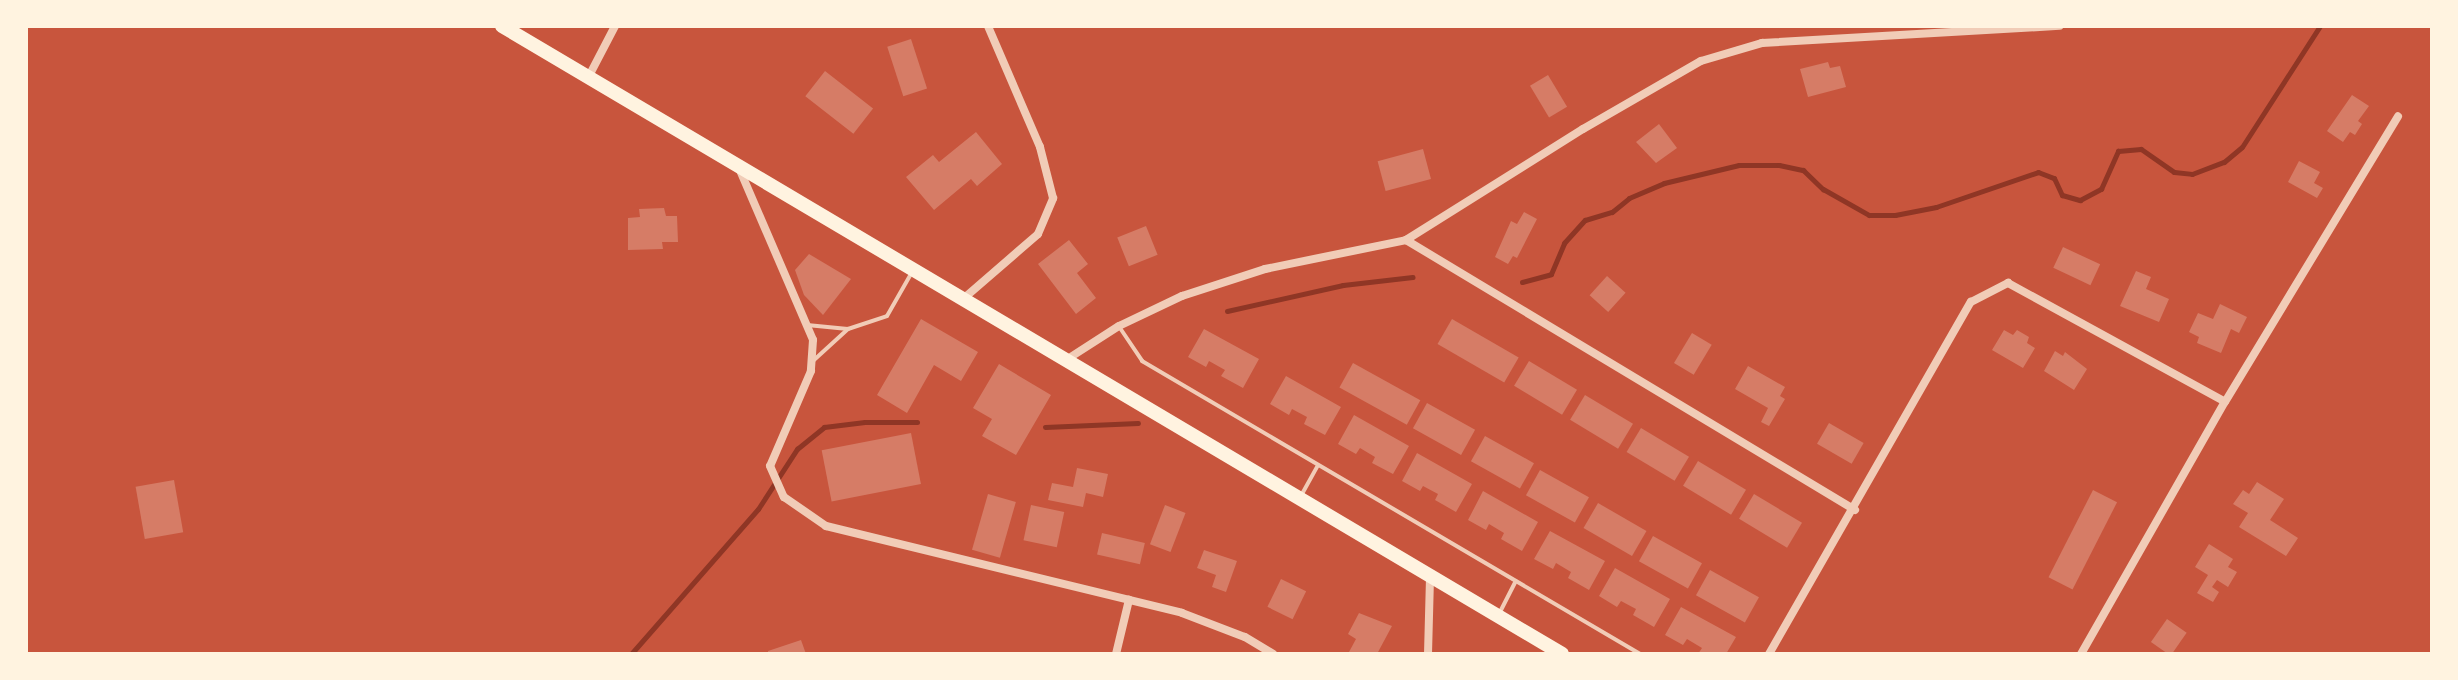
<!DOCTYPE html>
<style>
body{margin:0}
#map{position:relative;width:2458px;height:680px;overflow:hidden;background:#c8553d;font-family:"Archivo Narrow",sans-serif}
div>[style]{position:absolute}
.stream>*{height:5px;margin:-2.5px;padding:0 2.5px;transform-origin:2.5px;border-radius:2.5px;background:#8f3625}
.building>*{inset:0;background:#d67c66;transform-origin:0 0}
.service>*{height:4px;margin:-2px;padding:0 2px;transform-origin:2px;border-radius:2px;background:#f1ccb7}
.minor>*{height:8px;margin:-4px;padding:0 4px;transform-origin:4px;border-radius:4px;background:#f1ccb7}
.primary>*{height:14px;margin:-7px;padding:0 7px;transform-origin:7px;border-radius:7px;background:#fff3e0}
span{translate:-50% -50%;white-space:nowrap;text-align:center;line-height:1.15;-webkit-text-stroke:8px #fff3e0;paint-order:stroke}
.frame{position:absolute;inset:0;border:28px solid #fff3e0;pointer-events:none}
</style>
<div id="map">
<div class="stream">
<i style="left:1522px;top:282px;width:30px;rotate:-15deg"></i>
<i style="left:1551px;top:274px;width:34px;rotate:-67deg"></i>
<i style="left:1564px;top:243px;width:31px;rotate:-48deg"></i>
<i style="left:1585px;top:220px;width:28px;rotate:-17deg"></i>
<i style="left:1612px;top:212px;width:22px;rotate:-39deg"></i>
<i style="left:1629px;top:198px;width:38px;rotate:-23deg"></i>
<i style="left:1664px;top:183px;width:77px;rotate:-13.5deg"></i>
<i style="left:1739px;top:165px;width:40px"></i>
<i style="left:1779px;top:165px;width:25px;rotate:12deg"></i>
<i style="left:1803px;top:170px;width:28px;rotate:44deg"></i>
<i style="left:1823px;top:189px;width:53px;rotate:29.5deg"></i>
<i style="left:1869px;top:215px;width:26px"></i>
<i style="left:1895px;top:215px;width:42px;rotate:-11deg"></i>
<i style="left:1936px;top:207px;width:108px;rotate:-18.9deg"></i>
<i style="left:2038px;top:172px;width:17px;rotate:21deg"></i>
<i style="left:2054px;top:178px;width:19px;rotate:65deg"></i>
<i style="left:2062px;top:195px;width:19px;rotate:16deg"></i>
<i style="left:2080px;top:200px;width:24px;rotate:-28deg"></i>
<i style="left:2101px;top:189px;width:42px;rotate:-65.9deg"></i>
<i style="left:2118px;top:151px;width:23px;rotate:-5deg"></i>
<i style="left:2141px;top:149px;width:40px;rotate:34.9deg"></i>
<i style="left:2174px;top:172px;width:18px;rotate:6deg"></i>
<i style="left:2192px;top:174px;width:34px;rotate:-21deg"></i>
<i style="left:2224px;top:162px;width:23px;rotate:-40deg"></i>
<i style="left:2242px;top:147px;width:144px;rotate:-57.2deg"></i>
<i style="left:1227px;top:311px;width:119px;rotate:-12.6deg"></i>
<i style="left:1343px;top:285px;width:70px;rotate:-6.5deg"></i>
<i style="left:1045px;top:427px;width:93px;rotate:-2.5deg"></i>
<i style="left:631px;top:654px;width:193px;rotate:-48.8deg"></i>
<i style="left:758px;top:509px;width:72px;rotate:-57deg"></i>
<i style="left:797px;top:449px;width:35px;rotate:-39deg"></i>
<i style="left:824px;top:427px;width:41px;rotate:-7deg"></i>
<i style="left:865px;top:422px;width:52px"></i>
</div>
<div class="building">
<i style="left:911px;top:39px;width:52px;height:25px;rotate:72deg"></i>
<i style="clip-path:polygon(1828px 62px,1830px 68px,1840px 66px,1846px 87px,1808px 97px,1800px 69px)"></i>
<i style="left:825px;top:71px;width:61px;height:32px;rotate:38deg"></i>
<i style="left:1548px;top:75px;width:37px;height:21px;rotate:59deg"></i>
<i style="clip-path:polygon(2352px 95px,2369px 106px,2358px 121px,2362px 124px,2355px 135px,2350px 132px,2343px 142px,2327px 131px)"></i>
<i style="clip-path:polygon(1659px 124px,1677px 148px,1656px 163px,1636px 142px)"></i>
<i style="clip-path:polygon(976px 132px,1002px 164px,977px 186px,971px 179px,934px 210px,906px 177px,933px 155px,939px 162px)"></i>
<i style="left:1423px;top:149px;width:31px;height:47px;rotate:75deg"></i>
<i style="clip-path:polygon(2299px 161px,2320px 172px,2314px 183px,2323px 188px,2317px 198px,2288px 182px)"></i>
<i style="clip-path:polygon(664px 208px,666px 216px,677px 216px,678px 242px,662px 242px,663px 249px,628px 250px,628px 218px,640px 217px,639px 209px)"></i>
<i style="clip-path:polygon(1524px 212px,1537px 219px,1517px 258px,1513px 256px,1508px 264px,1495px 257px,1511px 221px,1517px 224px)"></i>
<i style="left:1146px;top:226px;width:31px;height:31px;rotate:68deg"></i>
<i style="clip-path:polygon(1069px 240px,1088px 264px,1077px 273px,1096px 298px,1076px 314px,1038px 264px)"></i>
<i style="left:2063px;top:247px;width:41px;height:23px;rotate:25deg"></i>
<i style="clip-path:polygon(809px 254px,851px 279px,823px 315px,804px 295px,795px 270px)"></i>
<i style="clip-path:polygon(2136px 271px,2151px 277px,2146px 289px,2169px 299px,2159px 322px,2120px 306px)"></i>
<i style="left:1607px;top:276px;width:25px;height:26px;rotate:42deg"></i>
<i style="clip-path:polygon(2220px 304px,2247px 317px,2239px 333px,2231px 329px,2221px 353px,2197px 343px,2199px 337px,2189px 332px,2198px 313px,2213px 319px)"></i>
<i style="clip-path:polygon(921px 319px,978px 352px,961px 381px,934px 365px,907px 413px,877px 395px)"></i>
<i style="left:1452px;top:319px;width:77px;height:29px;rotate:30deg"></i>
<i style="clip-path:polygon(1204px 329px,1259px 359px,1243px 388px,1221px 376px,1225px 370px,1209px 361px,1206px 367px,1188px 357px)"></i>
<i style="clip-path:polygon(2004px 330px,2013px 335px,2017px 330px,2029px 337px,2027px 343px,2035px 348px,2023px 368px,1992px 350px)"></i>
<i style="left:1692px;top:333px;width:23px;height:35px;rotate:31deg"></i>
<i style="clip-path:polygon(2055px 351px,2063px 356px,2065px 352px,2087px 369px,2074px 390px,2044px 371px)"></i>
<i style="left:1529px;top:361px;width:56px;height:29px;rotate:31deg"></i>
<i style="left:1353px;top:363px;width:77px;height:28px;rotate:29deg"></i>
<i style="clip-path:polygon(999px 364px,1051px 395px,1016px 455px,982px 436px,992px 419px,973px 408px)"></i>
<i style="clip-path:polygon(1748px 366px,1785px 387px,1780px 396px,1785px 399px,1769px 426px,1761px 422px,1768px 408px,1735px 389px)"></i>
<i style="clip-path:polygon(1286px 376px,1341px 407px,1325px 435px,1304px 424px,1307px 417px,1292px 409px,1289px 415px,1270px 404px)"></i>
<i style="left:1585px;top:395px;width:56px;height:29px;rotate:31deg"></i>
<i style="left:1427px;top:403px;width:55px;height:29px;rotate:29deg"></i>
<i style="clip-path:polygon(1354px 415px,1409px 446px,1393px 474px,1372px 463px,1375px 457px,1360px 448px,1356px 454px,1338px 444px)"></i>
<i style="left:1829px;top:423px;width:40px;height:24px;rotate:30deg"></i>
<i style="left:1641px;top:428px;width:56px;height:28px;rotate:31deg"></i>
<i style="left:911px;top:433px;width:52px;height:91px;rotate:79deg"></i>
<i style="left:1485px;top:436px;width:56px;height:29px;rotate:29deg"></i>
<i style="clip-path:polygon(1417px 453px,1472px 484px,1456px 512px,1435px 500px,1438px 494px,1423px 486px,1420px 491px,1402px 481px)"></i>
<i style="left:1698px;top:461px;width:56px;height:29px;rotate:31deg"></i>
<i style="clip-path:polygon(1077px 468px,1108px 474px,1103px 497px,1086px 493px,1083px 507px,1048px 500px,1052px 483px,1073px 487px)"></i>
<i style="left:1540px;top:470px;width:56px;height:29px;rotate:29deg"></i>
<i style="left:174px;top:480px;width:53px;height:39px;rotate:80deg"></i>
<i style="clip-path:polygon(2257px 482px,2284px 499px,2270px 520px,2298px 538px,2286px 556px,2239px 527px,2248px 513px,2233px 504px,2243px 490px,2249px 494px)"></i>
<i style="left:2093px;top:490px;width:27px;height:98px;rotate:27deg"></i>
<i style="clip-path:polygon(1483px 491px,1538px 522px,1522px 551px,1501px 539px,1504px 533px,1489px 524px,1486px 530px,1468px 520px)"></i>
<i style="left:988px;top:494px;width:29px;height:58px;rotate:16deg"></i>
<i style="left:1754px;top:494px;width:56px;height:29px;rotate:31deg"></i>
<i style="left:1598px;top:503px;width:56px;height:29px;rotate:30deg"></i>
<i style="left:1031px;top:505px;width:34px;height:36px;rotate:12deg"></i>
<i style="left:1165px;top:505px;width:22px;height:42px;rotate:21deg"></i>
<i style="clip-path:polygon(1550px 531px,1605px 561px,1589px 590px,1568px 578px,1571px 572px,1556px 563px,1553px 569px,1534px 559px)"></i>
<i style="left:1102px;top:533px;width:44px;height:22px;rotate:13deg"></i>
<i style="left:1653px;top:536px;width:56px;height:29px;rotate:29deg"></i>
<i style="clip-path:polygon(2209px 544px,2233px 559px,2228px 567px,2237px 572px,2228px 587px,2217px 580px,2212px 587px,2219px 592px,2213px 602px,2197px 593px,2208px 575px,2195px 567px)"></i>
<i style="clip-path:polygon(1204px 550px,1237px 561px,1226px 592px,1212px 587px,1216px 575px,1197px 568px)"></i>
<i style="clip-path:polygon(1615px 568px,1670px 599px,1654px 627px,1633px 615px,1636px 609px,1621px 601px,1617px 607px,1599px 596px)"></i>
<i style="left:1710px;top:570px;width:56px;height:29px;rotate:29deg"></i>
<i style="left:1281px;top:579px;width:28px;height:31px;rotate:26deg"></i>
<i style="clip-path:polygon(1681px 607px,1736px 637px,1726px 654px,1698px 654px,1702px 648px,1687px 639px,1683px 645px,1665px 635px)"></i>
<i style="clip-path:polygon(1359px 613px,1392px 626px,1377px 654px,1349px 652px,1356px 639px,1348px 634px)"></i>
<i style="left:2167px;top:619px;width:24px;height:28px;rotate:35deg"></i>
<i style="clip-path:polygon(801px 640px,806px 654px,768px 654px,768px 651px)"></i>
</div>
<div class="service">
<i style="left:807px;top:325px;width:41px;rotate:5.6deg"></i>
<i style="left:1120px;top:328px;width:40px;rotate:56deg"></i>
<i style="left:1142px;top:361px;width:578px;rotate:30.47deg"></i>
<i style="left:814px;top:360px;width:46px;rotate:-42.4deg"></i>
<i style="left:848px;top:329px;width:41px;rotate:-18.4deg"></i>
<i style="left:887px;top:316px;width:48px;rotate:-60.3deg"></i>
<i style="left:1302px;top:494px;width:33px;rotate:-61deg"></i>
<i style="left:1499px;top:614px;width:37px;rotate:-63deg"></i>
</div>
<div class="minor">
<i style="left:589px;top:76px;width:56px;rotate:-62.5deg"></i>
<i style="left:739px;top:168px;width:187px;rotate:66.7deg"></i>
<i style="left:813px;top:340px;width:31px;rotate:94deg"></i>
<i style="left:811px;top:371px;width:103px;rotate:113.3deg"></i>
<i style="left:770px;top:466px;width:34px;rotate:66deg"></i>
<i style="left:784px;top:497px;width:51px;rotate:34.6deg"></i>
<i style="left:826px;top:526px;width:366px;rotate:13.7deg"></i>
<i style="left:1182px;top:613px;width:67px;rotate:20.9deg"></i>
<i style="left:1245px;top:637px;width:33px;rotate:31deg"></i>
<i style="left:1406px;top:240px;width:524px;rotate:31.02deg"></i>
<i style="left:963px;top:299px;width:99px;rotate:-40.9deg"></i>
<i style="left:1038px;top:234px;width:39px;rotate:-67deg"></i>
<i style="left:1053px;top:198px;width:53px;rotate:-104.3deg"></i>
<i style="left:1040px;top:147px;width:132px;rotate:-113.3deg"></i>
<i style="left:1066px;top:360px;width:63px;rotate:-32.7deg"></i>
<i style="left:1119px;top:326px;width:70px;rotate:-25.5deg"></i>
<i style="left:1182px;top:296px;width:87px;rotate:-18deg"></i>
<i style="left:1265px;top:269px;width:144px;rotate:-11.6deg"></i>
<i style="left:1406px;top:240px;width:209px;rotate:-32.1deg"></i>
<i style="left:1583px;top:129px;width:136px;rotate:-30deg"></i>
<i style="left:1701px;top:61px;width:64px;rotate:-16.4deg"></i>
<i style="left:1762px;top:43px;width:298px;rotate:-3.3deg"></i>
<i style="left:1116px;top:654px;width:56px;rotate:-76.5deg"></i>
<i style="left:1428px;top:654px;width:78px;rotate:-88.5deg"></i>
<i style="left:1769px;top:654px;width:406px;rotate:-60.2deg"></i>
<i style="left:1971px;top:302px;width:42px;rotate:-27.2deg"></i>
<i style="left:2008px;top:283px;width:247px;rotate:28.7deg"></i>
<i style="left:2081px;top:654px;width:290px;rotate:-60.3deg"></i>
<i style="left:2225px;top:402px;width:334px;rotate:-58.8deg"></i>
</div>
<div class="primary">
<i style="left:502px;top:26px;width:1232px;rotate:30.64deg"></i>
</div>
<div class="frame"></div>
</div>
